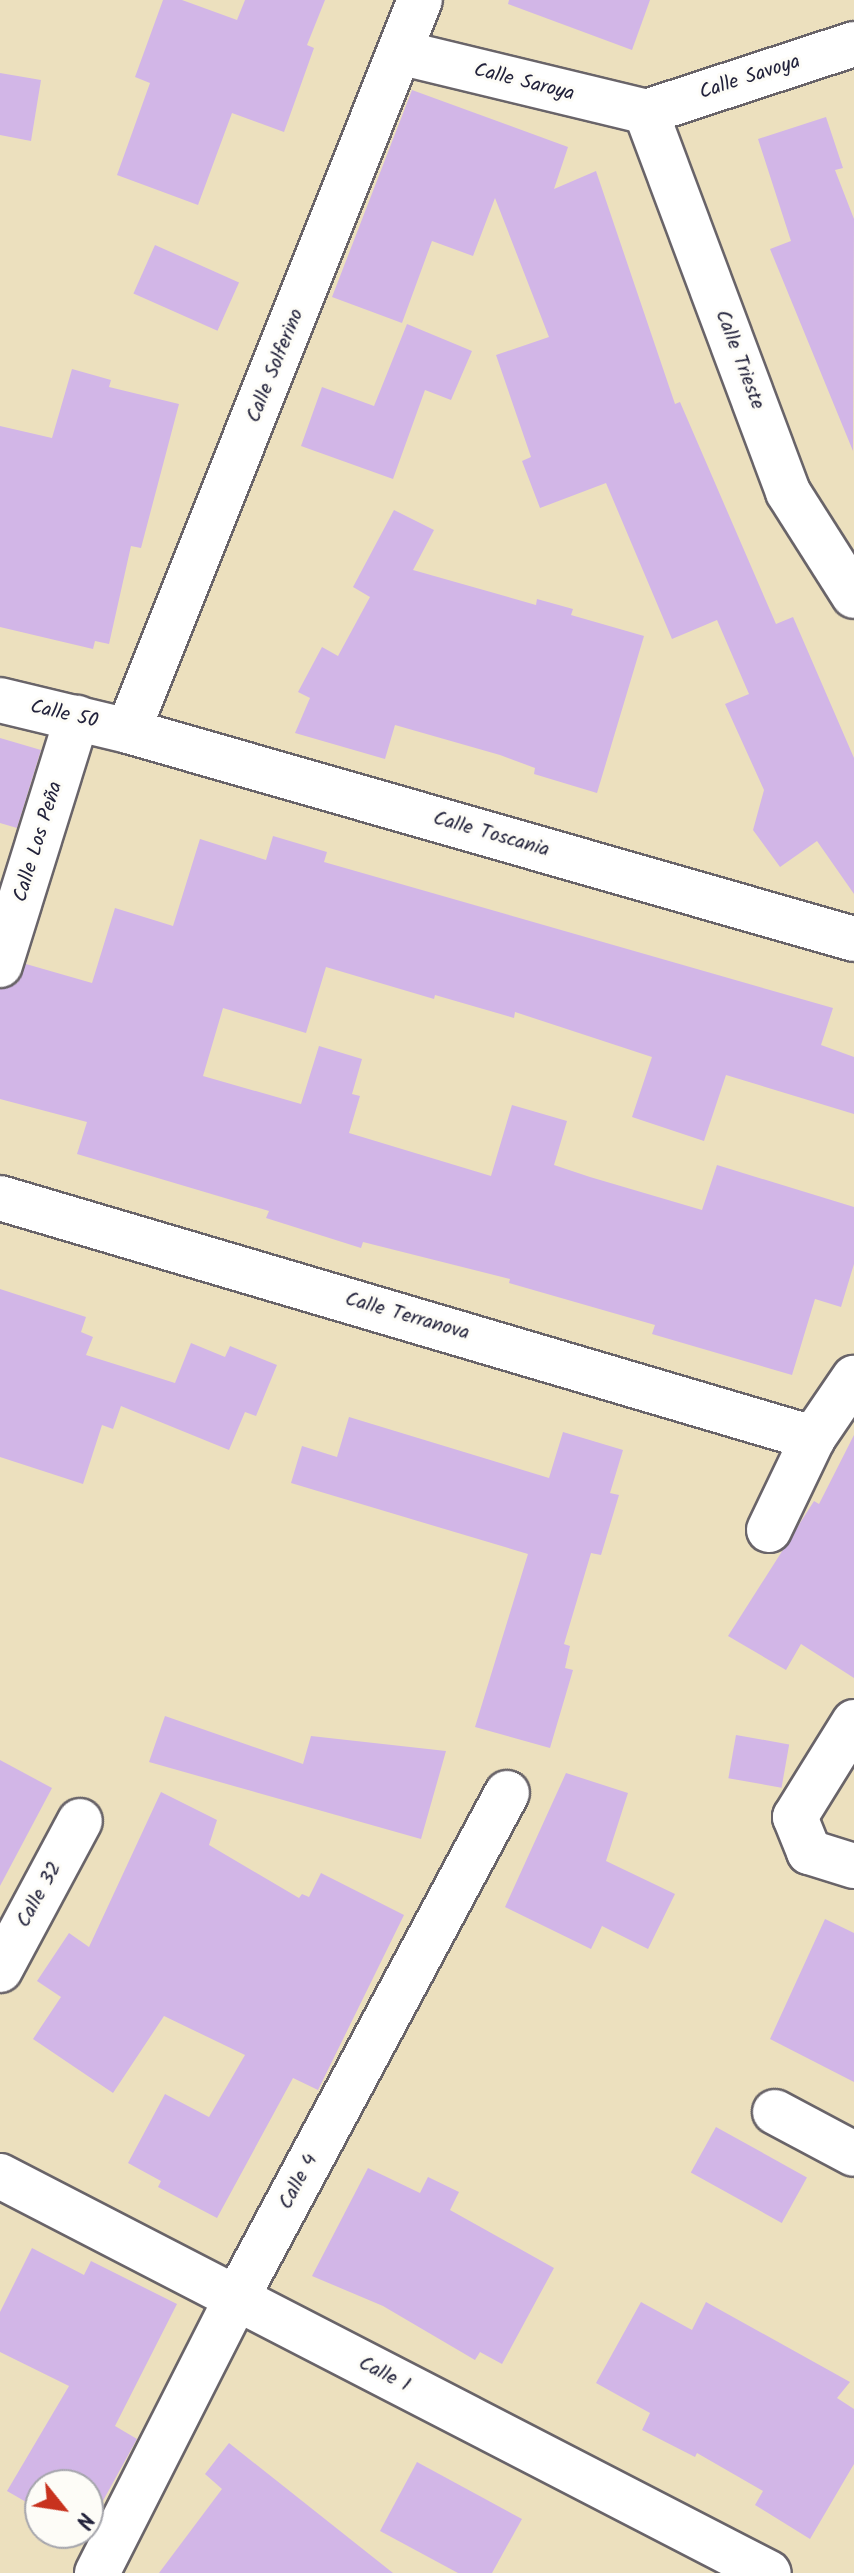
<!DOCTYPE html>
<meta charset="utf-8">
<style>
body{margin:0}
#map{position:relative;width:854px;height:2573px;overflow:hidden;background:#ece0be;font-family:Kalam,sans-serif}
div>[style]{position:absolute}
.building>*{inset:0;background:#d2b6e7;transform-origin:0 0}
.roads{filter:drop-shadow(2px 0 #696469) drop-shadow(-2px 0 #696469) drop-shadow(0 2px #696469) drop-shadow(0 -2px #696469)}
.street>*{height:44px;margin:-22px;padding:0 22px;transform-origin:22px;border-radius:22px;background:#fff}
span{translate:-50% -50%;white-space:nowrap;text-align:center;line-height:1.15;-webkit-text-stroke:6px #fdfcf7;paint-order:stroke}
.street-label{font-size:20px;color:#22223b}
.north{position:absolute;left:24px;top:2469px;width:80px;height:80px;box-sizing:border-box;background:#fdfcf7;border:2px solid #a5a5ac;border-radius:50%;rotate:120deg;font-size:22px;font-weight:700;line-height:32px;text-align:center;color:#22223b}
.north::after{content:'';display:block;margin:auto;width:28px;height:36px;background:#c8321e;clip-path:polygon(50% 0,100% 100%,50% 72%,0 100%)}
</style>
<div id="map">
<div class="building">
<i style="clip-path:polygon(163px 0,182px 0,237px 20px,245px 0,325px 0,307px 45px,314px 48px,284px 132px,232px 113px,198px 205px,117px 175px,150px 83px,135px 77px)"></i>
<i style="clip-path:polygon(509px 0,650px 0,632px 50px,508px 4px)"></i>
<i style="clip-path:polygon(0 73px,41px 80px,31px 141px,0 135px)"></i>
<i style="clip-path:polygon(412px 90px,568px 147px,554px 189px,596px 171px,675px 404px,680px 402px,776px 624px,793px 617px,854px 758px,854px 894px,817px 841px,780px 867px,753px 830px,764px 790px,725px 704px,749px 694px,717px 620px,672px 639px,606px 483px,540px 508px,522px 461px,531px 457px,496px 355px,549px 337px,495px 198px,473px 256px,432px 241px,402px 323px,332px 297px)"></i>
<i style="clip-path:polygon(826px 117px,843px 168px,835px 170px,854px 219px,853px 451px,770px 249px,791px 241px,758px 139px)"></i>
<i style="left:155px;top:245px;width:92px;height:53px;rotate:24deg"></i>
<i style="clip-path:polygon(407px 324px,472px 351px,451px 400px,425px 390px,393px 479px,301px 446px,322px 387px,374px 406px)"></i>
<i style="clip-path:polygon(72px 369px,111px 380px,109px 387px,179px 404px,141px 548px,131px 546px,109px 644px,95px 641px,93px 649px,0 627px,0 426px,52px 438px)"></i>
<i style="clip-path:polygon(394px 510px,434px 530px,413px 570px,536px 605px,537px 599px,573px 609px,571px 615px,644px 636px,597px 793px,534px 774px,535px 768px,500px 755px,395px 725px,385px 759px,295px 733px,310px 698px,298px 692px,322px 647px,338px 656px,370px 597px,353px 587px)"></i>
<i style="clip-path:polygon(0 738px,41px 750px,17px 828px,0 823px)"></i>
<i style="clip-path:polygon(273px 836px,327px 852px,324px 862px,833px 1008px,821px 1045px,854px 1057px,854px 1114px,726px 1075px,704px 1141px,632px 1117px,652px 1057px,515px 1012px,514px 1018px,435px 995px,434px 999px,326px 967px,306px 1033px,223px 1008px,203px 1076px,301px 1104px,319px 1046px,362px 1059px,352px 1094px,360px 1096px,349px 1133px,491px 1176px,512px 1105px,567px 1121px,554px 1165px,590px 1177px,702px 1210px,717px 1165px,854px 1207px,854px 1264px,841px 1307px,815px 1299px,792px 1375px,652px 1334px,655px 1325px,509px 1283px,510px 1279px,363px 1242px,361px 1248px,266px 1218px,269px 1211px,77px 1154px,87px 1122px,0 1099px,0 989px,17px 983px,26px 964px,92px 983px,115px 908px,173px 926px,200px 839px,266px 860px)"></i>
<i style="clip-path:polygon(0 1289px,86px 1317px,81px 1332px,93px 1337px,86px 1355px,175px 1383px,191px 1343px,225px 1357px,230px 1346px,277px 1365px,256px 1416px,245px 1412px,229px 1450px,121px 1406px,113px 1429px,102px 1425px,83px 1484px,0 1457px)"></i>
<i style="clip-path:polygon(349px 1417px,549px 1478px,563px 1432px,623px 1450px,610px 1493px,619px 1495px,601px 1555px,591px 1553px,564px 1644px,570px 1646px,565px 1668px,573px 1670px,550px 1748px,475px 1727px,528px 1554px,291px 1483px,302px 1446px,337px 1457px)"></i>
<i style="clip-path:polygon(854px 1435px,854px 1678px,801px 1644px,786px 1670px,728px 1636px,814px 1501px,819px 1504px)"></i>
<i style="clip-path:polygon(165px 1716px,303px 1764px,311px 1736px,446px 1751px,421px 1839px,149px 1762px)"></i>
<i style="left:736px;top:1735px;width:54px;height:44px;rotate:10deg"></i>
<i style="clip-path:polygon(0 1760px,52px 1788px,0 1886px)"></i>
<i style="clip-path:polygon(566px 1773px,628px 1793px,606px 1861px,675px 1894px,648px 1949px,602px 1926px,591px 1949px,505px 1907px)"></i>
<i style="clip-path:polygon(161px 1792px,217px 1820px,209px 1845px,299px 1898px,302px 1894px,309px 1897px,321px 1873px,404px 1915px,318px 2090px,293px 2078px,217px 2218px,158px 2187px,161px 2181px,128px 2163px,165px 2094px,209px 2117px,245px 2055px,164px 2016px,113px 2093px,33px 2039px,61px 1997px,37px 1981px,69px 1933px,89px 1947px)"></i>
<i style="clip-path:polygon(825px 1919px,854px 1933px,854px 2082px,770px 2039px)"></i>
<i style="left:716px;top:2127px;width:104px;height:52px;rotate:29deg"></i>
<i style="clip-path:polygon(368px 2168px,420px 2193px,428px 2177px,459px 2192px,450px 2210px,554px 2268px,502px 2364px,480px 2352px,475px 2360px,383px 2306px,312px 2276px)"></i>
<i style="clip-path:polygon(32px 2248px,84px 2275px,91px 2261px,177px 2304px,115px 2426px,137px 2439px,88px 2528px,88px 2485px,40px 2485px,40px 2510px,7px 2491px,69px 2386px,0 2352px,0 2312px)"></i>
<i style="clip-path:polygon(641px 2302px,692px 2330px,706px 2302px,850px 2382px,837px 2398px,854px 2409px,854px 2464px,810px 2539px,755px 2505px,763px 2491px,697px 2453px,695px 2457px,642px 2430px,650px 2413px,596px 2383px)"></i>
<i style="clip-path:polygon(229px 2443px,393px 2573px,159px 2573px,222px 2489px,205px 2474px)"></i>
<i style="clip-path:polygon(417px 2462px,522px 2519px,492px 2573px,458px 2573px,380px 2531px)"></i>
</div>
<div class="roads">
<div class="street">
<i style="left:403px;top:53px;width:250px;rotate:13.6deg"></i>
<i style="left:646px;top:112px;width:406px;rotate:69.5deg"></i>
<i style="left:788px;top:492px;width:123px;rotate:57.6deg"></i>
<i style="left:646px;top:112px;width:219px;rotate:-18.1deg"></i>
<i style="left:0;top:700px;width:132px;rotate:13.6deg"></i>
<i style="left:128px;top:731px;width:755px;rotate:15.99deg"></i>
<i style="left:128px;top:731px;width:787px;rotate:-68.23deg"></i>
<i style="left:0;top:965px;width:259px;rotate:-72.7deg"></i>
<i style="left:0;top:1198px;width:848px;rotate:16.45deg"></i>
<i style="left:769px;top:1530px;width:102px;rotate:-64.4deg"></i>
<i style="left:813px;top:1438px;width:73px;rotate:-55.7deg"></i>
<i style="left:854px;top:1722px;width:112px;rotate:121.8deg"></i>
<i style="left:795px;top:1817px;width:38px;rotate:68deg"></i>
<i style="left:809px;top:1852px;width:47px;rotate:17.3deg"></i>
<i style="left:0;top:1970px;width:169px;rotate:-61.8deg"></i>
<i style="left:775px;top:2112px;width:89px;rotate:28deg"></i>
<i style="left:0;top:2176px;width:865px;rotate:27.31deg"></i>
<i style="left:97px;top:2573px;width:307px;rotate:-63.1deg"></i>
<i style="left:236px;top:2299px;width:574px;rotate:-61.83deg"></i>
</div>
</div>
<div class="street-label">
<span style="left:750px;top:78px;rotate:-18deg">Calle Savoya</span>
<span style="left:524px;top:83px;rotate:14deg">Calle Saroya</span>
<span style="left:739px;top:360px;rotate:69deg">Calle Trieste</span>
<span style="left:276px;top:366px;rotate:-68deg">Calle Solferino</span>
<span style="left:64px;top:715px;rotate:13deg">Calle 50</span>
<span style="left:491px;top:835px;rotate:16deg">Calle Toscania</span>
<span style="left:39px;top:842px;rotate:-73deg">Calle Los Peña</span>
<span style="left:407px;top:1317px;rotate:16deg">Calle Terranova</span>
<span style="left:40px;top:1895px;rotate:-61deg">Calle 32</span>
<span style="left:299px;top:2182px;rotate:-62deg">Calle 4</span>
<span style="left:384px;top:2375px;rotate:27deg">Calle 1</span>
</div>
<div class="north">N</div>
</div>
